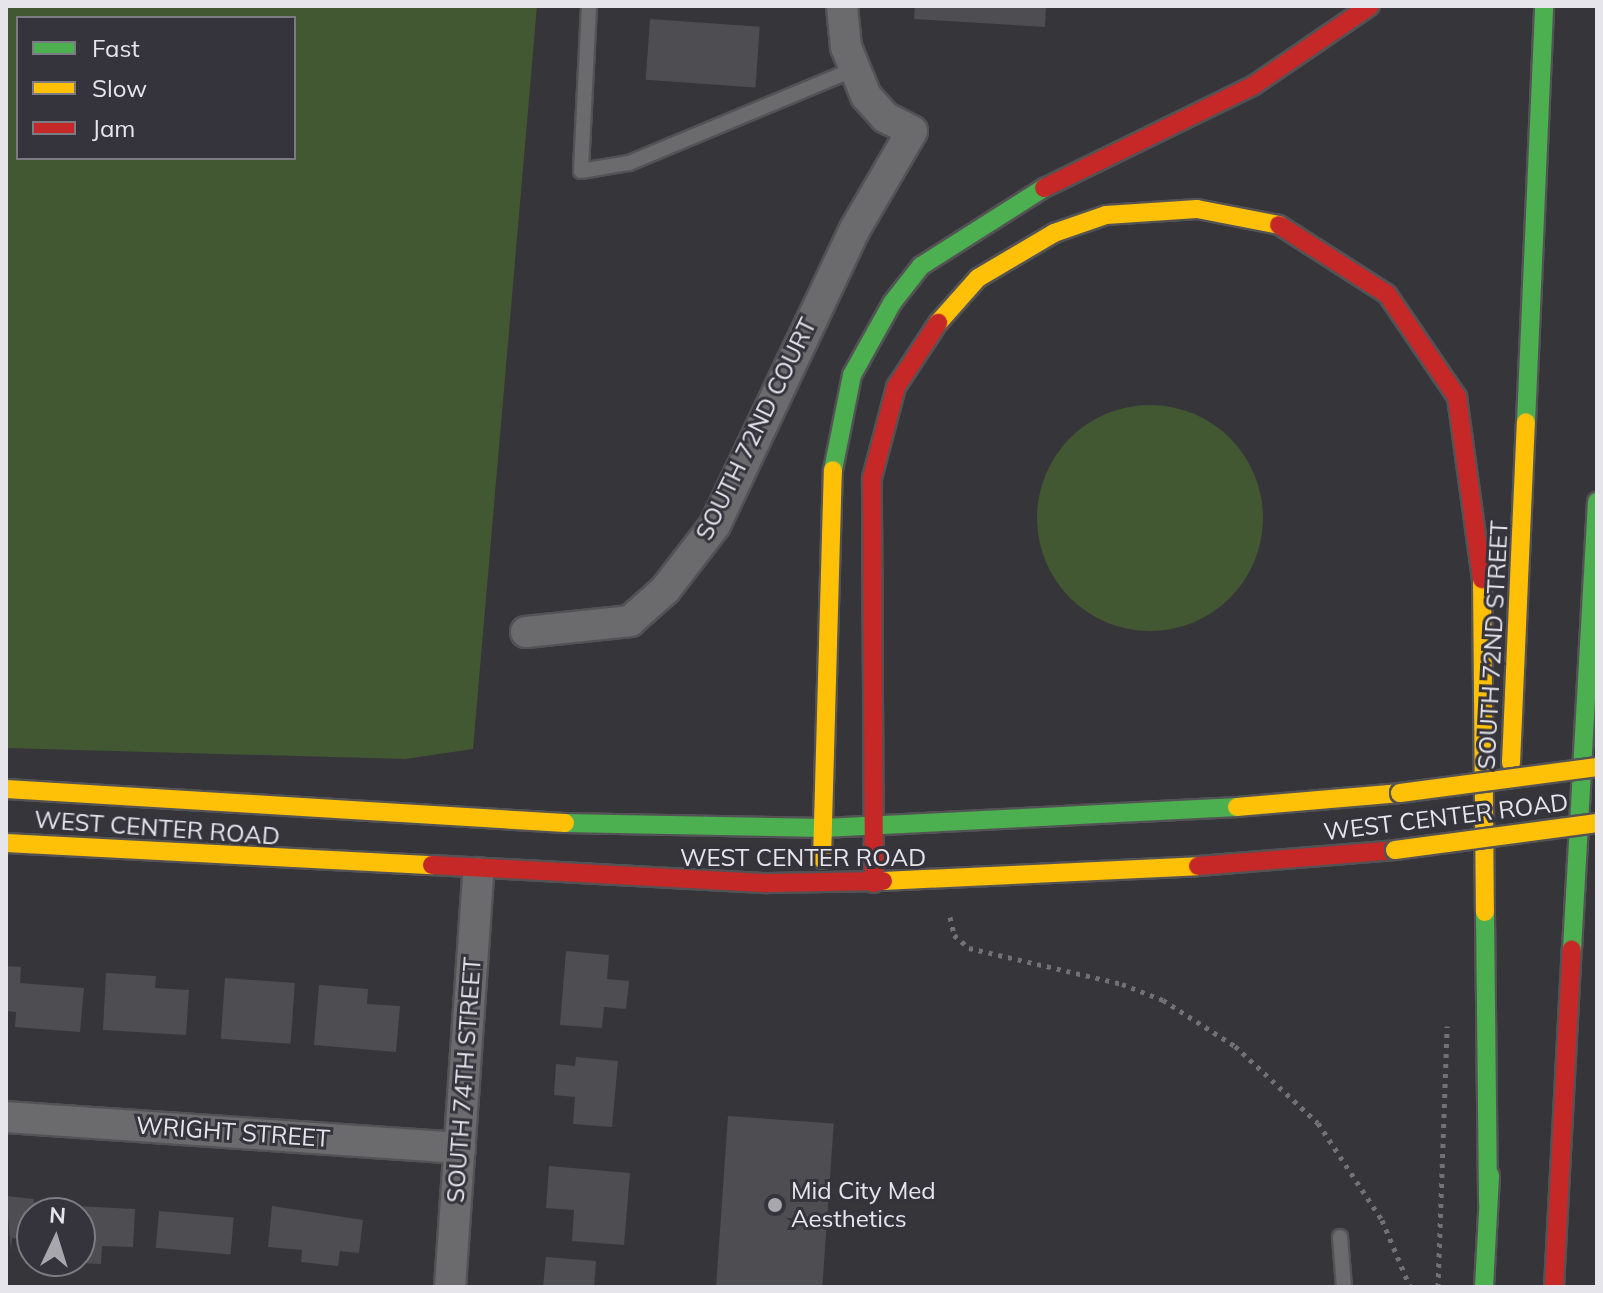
<!DOCTYPE html>
<style>
body{margin:0}
#map{position:relative;width:1603px;height:1293px;overflow:hidden;background:#36353a;font-family:Mulish,sans-serif}
div>[style]{position:absolute}
.green>*{inset:0;background:#425832}
.round{border-radius:50%}
.building>*{inset:0;background:#4e4e52;transform-origin:0 0}
.path>*{height:5px;margin-top:-2.5px;transform-origin:0;background:repeating-linear-gradient(90deg,#727274 0 4px,transparent 0 10px)}
.roads{filter:drop-shadow(2px 0 #535255) drop-shadow(-2px 0 #535255) drop-shadow(0 2px #535255) drop-shadow(0 -2px #535255)}
.lane>*{height:14px;margin:-7px;padding:0 7px;transform-origin:7px;border-radius:7px;background:#6b6b6d}
.street>*{height:30px;margin:-15px;padding:0 15px;transform-origin:15px;border-radius:15px;background:#6b6b6d}
.fast>*{height:18px;margin:-9px;padding:0 9px;transform-origin:9px;border-radius:9px;background:#4caf50}
.slow>*{height:18px;margin:-9px;padding:0 9px;transform-origin:9px;border-radius:9px;background:#ffc107}
.jam>*{height:18px;margin:-9px;padding:0 9px;transform-origin:9px;border-radius:9px;background:#c62828}
.bridges{filter:drop-shadow(2px 0 #535255) drop-shadow(-2px 0 #535255) drop-shadow(0 2px #535255) drop-shadow(0 -2px #535255)}
.slow-bridge>*{height:18px;margin:-9px;padding:0 9px;transform-origin:9px;border-radius:9px;background:#ffc107}
.dots>*{width:22px;height:22px;translate:-50% -50%;box-sizing:border-box;border:4px solid #35333c;border-radius:50%}
span{translate:-50% -50%;white-space:nowrap;text-align:center;line-height:1.15;-webkit-text-stroke:6px #35333c;paint-order:stroke}
.street-label{font-size:24px;color:#e6e5eb}
.poi-label{font-size:24px;color:#e6e5eb}
.left{translate:0 -50%;text-align:left}
.frame{position:absolute;inset:0;border:8px solid #e6e5eb;pointer-events:none}
.legend{position:absolute;left:16px;top:16px;width:280px;height:144px;box-sizing:border-box;background:#35333c;border:2px solid #7c7a82;margin:0;padding:10px 14px;list-style:none;font-size:24px;color:#e6e5eb}
.legend li{display:flex;align-items:center;gap:16px;height:40px}
.legend b{width:40px;border:2px solid #7c7a82}
.north{position:absolute;left:16px;top:1197px;width:80px;height:80px;box-sizing:border-box;background:#35333c;border:2px solid #7c7a82;border-radius:50%;rotate:4deg;font-size:22px;font-weight:700;line-height:32px;text-align:center;color:#e6e5eb}
.north::after{content:'';display:block;margin:auto;width:28px;height:36px;background:#a8a7ad;clip-path:polygon(50% 0,100% 100%,50% 72%,0 100%)}
</style>
<div id="map">
<div class="green">
<i style="clip-path:polygon(evenodd,6px 6px,537px 6px,473px 749px,405px 759px,6px 748px,6px 6px,18px 18px,294px 18px,294px 158px,18px 158px,18px 18px)"></i>
<i class="round" style="left:1037px;top:405px;width:226px;height:226px"></i>
</div>
<div class="building">
<i style="clip-path:polygon(915px 6px,1046px 6px,1045px 27px,914px 19px)"></i>
<i style="left:650px;top:19px;width:110px;height:61px;rotate:4deg"></i>
<i style="clip-path:polygon(566px 951px,609px 955px,607px 979px,629px 981px,626px 1009px,604px 1007px,602px 1028px,560px 1025px)"></i>
<i style="clip-path:polygon(6px 966px,21px 967px,20px 983px,84px 988px,80px 1032px,15px 1027px,16px 1012px,6px 1011px)"></i>
<i style="clip-path:polygon(106px 973px,156px 976px,155px 988px,189px 990px,186px 1035px,103px 1030px)"></i>
<i style="left:225px;top:978px;width:70px;height:61px;rotate:4deg"></i>
<i style="clip-path:polygon(319px 985px,368px 989px,367px 1004px,400px 1006px,396px 1052px,314px 1045px)"></i>
<i style="clip-path:polygon(576px 1057px,618px 1061px,612px 1127px,573px 1124px,575px 1097px,554px 1095px,556px 1064px,575px 1066px)"></i>
<i style="left:728px;top:1116px;width:106px;height:171px;rotate:4deg"></i>
<i style="clip-path:polygon(549px 1166px,630px 1173px,624px 1245px,572px 1241px,574px 1210px,546px 1208px)"></i>
<i style="clip-path:polygon(6px 1196px,34px 1199px,30px 1240px,12px 1238px,11px 1251px)"></i>
<i style="clip-path:polygon(55px 1205px,135px 1209px,133px 1247px,102px 1246px,101px 1264px,80px 1263px,80px 1213px,54px 1213px)"></i>
<i style="clip-path:polygon(272px 1206px,363px 1220px,359px 1253px,340px 1251px,338px 1266px,301px 1262px,302px 1250px,268px 1247px)"></i>
<i style="left:159px;top:1211px;width:75px;height:37px;rotate:5deg"></i>
<i style="clip-path:polygon(546px 1257px,596px 1261px,594px 1287px,543px 1287px)"></i>
</div>
<div class="path">
<i style="left:950px;top:917px;width:18px;rotate:77deg"></i>
<i style="left:954px;top:935px;width:20px;rotate:41deg"></i>
<i style="left:969px;top:948px;width:157px;rotate:13.2deg"></i>
<i style="left:1122px;top:984px;width:44px;rotate:21.3deg"></i>
<i style="left:1163px;top:1000px;width:85px;rotate:32.6deg"></i>
<i style="left:1235px;top:1046px;width:113px;rotate:42.9deg"></i>
<i style="left:1318px;top:1123px;width:116px;rotate:56.6deg"></i>
<i style="left:1382px;top:1220px;width:73px;rotate:67.3deg"></i>
<i style="left:1438px;top:1287px;width:261px;rotate:-88deg"></i>
</div>
<div class="roads">
<div class="lane">
<i style="left:589px;top:6px;width:165px;rotate:92.8deg"></i>
<i style="left:581px;top:171px;width:49px;rotate:-9.5deg"></i>
<i style="left:629px;top:163px;width:242px;rotate:-22.6deg"></i>
<i style="left:1340px;top:1237px;width:50px;rotate:85.4deg"></i>
</div>
<div class="street">
<i style="left:526px;top:632px;width:105px;rotate:-6deg"></i>
<i style="left:630px;top:621px;width:47px;rotate:-41.5deg"></i>
<i style="left:665px;top:590px;width:82px;rotate:-52.4deg"></i>
<i style="left:715px;top:525px;width:327px;rotate:-64.7deg"></i>
<i style="left:855px;top:229px;width:113px;rotate:-59.8deg"></i>
<i style="left:912px;top:131px;width:30px;rotate:-153deg"></i>
<i style="left:885px;top:117px;width:28px;rotate:-132deg"></i>
<i style="left:866px;top:96px;width:53px;rotate:-112.2deg"></i>
<i style="left:846px;top:47px;width:41px;rotate:-95.6deg"></i>
<i style="left:6px;top:1117px;width:455px;rotate:3.9deg"></i>
<i style="left:450px;top:1287px;width:415px;rotate:-86.1deg"></i>
</div>
<div class="fast">
<i style="left:1526px;top:422px;width:416px;rotate:-87.5deg"></i>
<i style="left:833px;top:470px;width:97px;rotate:-78.7deg"></i>
<i style="left:852px;top:375px;width:82px;rotate:-60.9deg"></i>
<i style="left:892px;top:303px;width:47px;rotate:-51.9deg"></i>
<i style="left:921px;top:266px;width:146px;rotate:-32.4deg"></i>
<i style="left:565px;top:823px;width:259px;rotate:1.1deg"></i>
<i style="left:824px;top:828px;width:414px;rotate:-2.9deg"></i>
<i style="left:1485px;top:912px;width:290px;rotate:89.4deg"></i>
<i style="left:1572px;top:949px;width:448px;rotate:-86.8deg"></i>
<i style="left:1484px;top:1287px;width:112px;rotate:-86.9deg"></i>
</div>
<div class="slow">
<i style="left:938px;top:323px;width:60px;rotate:-48.4deg"></i>
<i style="left:978px;top:278px;width:88px;rotate:-30.6deg"></i>
<i style="left:1054px;top:233px;width:55px;rotate:-19.1deg"></i>
<i style="left:1106px;top:215px;width:91px;rotate:-3.8deg"></i>
<i style="left:1197px;top:209px;width:84px;rotate:11deg"></i>
<i style="left:1482px;top:579px;width:333px;rotate:89.5deg"></i>
<i style="left:1511px;top:763px;width:341px;rotate:-87.5deg"></i>
<i style="left:6px;top:789px;width:560px;rotate:3.48deg"></i>
<i style="left:1237px;top:807px;width:164px;rotate:-4.9deg"></i>
<i style="left:6px;top:843px;width:427px;rotate:3deg"></i>
<i style="left:822px;top:859px;width:389px;rotate:-88.4deg"></i>
<i style="left:883px;top:881px;width:315px;rotate:-2.7deg"></i>
</div>
<div class="jam">
<i style="left:1044px;top:188px;width:234px;rotate:-26.1deg"></i>
<i style="left:1254px;top:85px;width:140px;rotate:-34.3deg"></i>
<i style="left:1279px;top:225px;width:128px;rotate:32.6deg"></i>
<i style="left:1387px;top:294px;width:125px;rotate:55.8deg"></i>
<i style="left:1457px;top:397px;width:184px;rotate:82.2deg"></i>
<i style="left:432px;top:865px;width:336px;rotate:3.1deg"></i>
<i style="left:768px;top:883px;width:115px;rotate:-1deg"></i>
<i style="left:1198px;top:866px;width:198px;rotate:-4.6deg"></i>
<i style="left:874px;top:883px;width:405px;rotate:-90.3deg"></i>
<i style="left:872px;top:478px;width:94px;rotate:-75.2deg"></i>
<i style="left:896px;top:387px;width:77px;rotate:-56.7deg"></i>
<i style="left:1554px;top:1287px;width:338px;rotate:-87deg"></i>
</div>
</div>
<div class="bridges">
<div class="slow-bridge">
<i style="left:1400px;top:793px;width:199px;rotate:-7.5deg"></i>
<i style="left:1395px;top:850px;width:204px;rotate:-7.6deg"></i>
</div>
</div>
<div class="dots">
<i style="left:775px;top:1205px;background:#a8a7ad"></i>
</div>
<div class="street-label">
<span style="left:756px;top:429px;rotate:-64deg">SOUTH 72ND COURT</span>
<span style="left:1493px;top:645px;rotate:-87deg">SOUTH 72ND STREET</span>
<span style="left:1446px;top:817px;rotate:-7deg">WEST CENTER ROAD</span>
<span style="left:157px;top:828px;rotate:4deg">WEST CENTER ROAD</span>
<span style="left:803px;top:858px">WEST CENTER ROAD</span>
<span style="left:464px;top:1080px;rotate:-86deg">SOUTH 74TH STREET</span>
<span style="left:233px;top:1132px;rotate:4deg">WRIGHT STREET</span>
</div>
<div class="poi-label">
<span class="left" style="left:791px;top:1205px">Mid City Med<br>Aesthetics</span>
</div>
<div class="frame"></div>
<ul class="legend">
<li><b style="height:10px;background:#4caf50"></b>Fast</li>
<li><b style="height:10px;background:#ffc107"></b>Slow</li>
<li><b style="height:10px;background:#c62828"></b>Jam</li>
</ul>
<div class="north">N</div>
</div>
